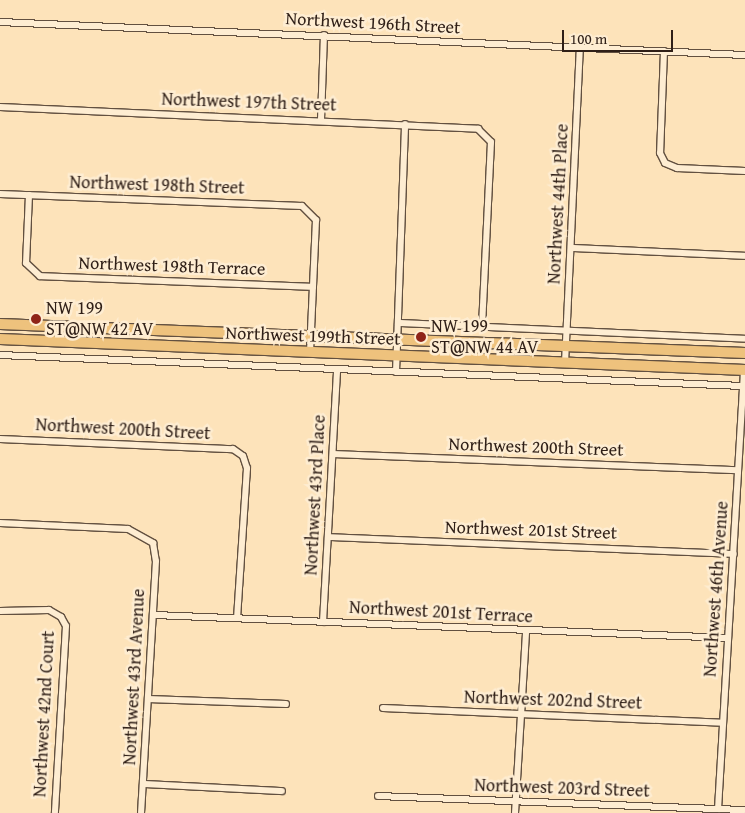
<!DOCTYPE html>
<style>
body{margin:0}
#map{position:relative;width:745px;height:813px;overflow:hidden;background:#fde3ba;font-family:"Gentium Book Plus",serif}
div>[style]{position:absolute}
.roads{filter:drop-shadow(1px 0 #625040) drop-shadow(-1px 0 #625040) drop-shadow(0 1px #625040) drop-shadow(0 -1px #625040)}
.street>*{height:6px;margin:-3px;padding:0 3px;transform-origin:3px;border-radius:3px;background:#feedd2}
.primary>*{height:10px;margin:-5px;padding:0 5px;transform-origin:5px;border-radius:5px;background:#eec27d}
.dots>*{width:14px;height:14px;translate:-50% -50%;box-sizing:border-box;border:2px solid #feedd2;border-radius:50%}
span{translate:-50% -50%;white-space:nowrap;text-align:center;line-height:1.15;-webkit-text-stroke:5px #feedd2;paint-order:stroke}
.street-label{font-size:18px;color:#2f1f17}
.poi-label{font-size:18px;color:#2f1f17}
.left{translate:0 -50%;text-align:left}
.scale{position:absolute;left:562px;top:30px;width:111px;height:22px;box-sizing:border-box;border:2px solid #2f1f17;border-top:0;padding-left:6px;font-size:15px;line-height:18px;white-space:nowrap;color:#2f1f17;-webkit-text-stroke:4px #feedd2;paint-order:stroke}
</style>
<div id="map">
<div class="roads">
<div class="street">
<i style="left:0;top:22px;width:746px;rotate:2.54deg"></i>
<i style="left:664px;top:51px;width:102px;rotate:92.2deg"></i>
<i style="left:660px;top:153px;width:11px;rotate:63deg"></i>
<i style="left:665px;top:163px;width:13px;rotate:23deg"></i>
<i style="left:677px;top:168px;width:68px;rotate:2.5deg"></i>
<i style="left:0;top:107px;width:479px;rotate:2.6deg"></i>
<i style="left:478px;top:129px;width:18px;rotate:45deg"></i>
<i style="left:491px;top:142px;width:185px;rotate:92.8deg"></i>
<i style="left:321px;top:120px;width:85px;rotate:-88deg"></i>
<i style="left:0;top:194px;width:302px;rotate:2.3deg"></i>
<i style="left:302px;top:206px;width:20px;rotate:45deg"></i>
<i style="left:316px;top:220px;width:132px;rotate:92.6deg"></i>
<i style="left:29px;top:195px;width:68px;rotate:92.5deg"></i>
<i style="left:26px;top:263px;width:19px;rotate:43deg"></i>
<i style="left:40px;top:276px;width:273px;rotate:2.3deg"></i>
<i style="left:571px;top:248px;width:174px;rotate:2.6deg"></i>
<i style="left:398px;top:323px;width:347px;rotate:2.6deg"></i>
<i style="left:0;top:355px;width:744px;rotate:2.39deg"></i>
<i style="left:565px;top:363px;width:316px;rotate:-87.3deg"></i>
<i style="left:396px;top:372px;width:248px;rotate:-87.9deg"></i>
<i style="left:0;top:439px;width:233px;rotate:2.5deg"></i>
<i style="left:233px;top:449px;width:12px;rotate:35deg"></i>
<i style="left:243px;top:456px;width:13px;rotate:72deg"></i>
<i style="left:247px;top:468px;width:150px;rotate:93.8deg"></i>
<i style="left:333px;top:454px;width:405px;rotate:2.3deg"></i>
<i style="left:0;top:523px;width:128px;rotate:2.7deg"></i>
<i style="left:128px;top:529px;width:29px;rotate:29deg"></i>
<i style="left:153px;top:543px;width:18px;rotate:81deg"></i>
<i style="left:156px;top:561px;width:252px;rotate:93.4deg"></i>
<i style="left:328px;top:537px;width:406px;rotate:2.4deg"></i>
<i style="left:0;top:611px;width:49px;rotate:-1.2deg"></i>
<i style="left:49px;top:610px;width:14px;rotate:30deg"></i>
<i style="left:61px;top:617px;width:10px;rotate:61deg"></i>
<i style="left:66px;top:626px;width:187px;rotate:93.4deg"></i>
<i style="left:154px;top:615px;width:574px;rotate:2.29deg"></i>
<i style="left:323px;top:622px;width:252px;rotate:-86.8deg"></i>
<i style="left:148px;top:699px;width:138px;rotate:2.1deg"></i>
<i style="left:383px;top:708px;width:340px;rotate:2.5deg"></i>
<i style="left:143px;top:784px;width:139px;rotate:2.9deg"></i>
<i style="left:378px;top:796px;width:367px;rotate:2.2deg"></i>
<i style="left:718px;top:809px;width:440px;rotate:-86.6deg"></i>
<i style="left:515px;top:813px;width:182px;rotate:-86.5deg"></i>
</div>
<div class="primary">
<i style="left:0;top:324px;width:746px;rotate:2.23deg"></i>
<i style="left:0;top:339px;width:746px;rotate:2.38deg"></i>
</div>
</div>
<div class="dots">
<i style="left:36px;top:319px;background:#8f2418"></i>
<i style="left:421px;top:337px;background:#8f2418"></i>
</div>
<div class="street-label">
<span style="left:373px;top:23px;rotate:3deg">Northwest 196th Street</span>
<span style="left:249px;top:102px;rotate:2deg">Northwest 197th Street</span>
<span style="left:157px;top:185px;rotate:2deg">Northwest 198th Street</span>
<span style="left:558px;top:204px;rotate:-87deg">Northwest 44th Place</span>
<span style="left:172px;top:266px;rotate:2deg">Northwest 198th Terrace</span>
<span style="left:313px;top:336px;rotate:2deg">Northwest 199th Street</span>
<span style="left:123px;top:429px;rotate:3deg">Northwest 200th Street</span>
<span style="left:536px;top:447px;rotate:2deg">Northwest 200th Street</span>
<span style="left:315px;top:495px;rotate:-87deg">Northwest 43rd Place</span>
<span style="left:531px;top:530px;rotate:2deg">Northwest 201st Street</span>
<span style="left:716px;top:589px;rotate:-86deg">Northwest 46th Avenue</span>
<span style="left:441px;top:612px;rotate:3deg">Northwest 201st Terrace</span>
<span style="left:134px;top:677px;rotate:-87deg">Northwest 43rd Avenue</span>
<span style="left:553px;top:700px;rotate:2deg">Northwest 202nd Street</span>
<span style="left:44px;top:714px;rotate:-87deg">Northwest 42nd Court</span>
<span style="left:562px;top:788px;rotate:2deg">Northwest 203rd Street</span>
</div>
<div class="poi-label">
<span class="left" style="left:46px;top:319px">NW 199<br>ST@NW 42 AV</span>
<span class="left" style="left:431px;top:337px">NW 199<br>ST@NW 44 AV</span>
</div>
<div class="scale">100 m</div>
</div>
